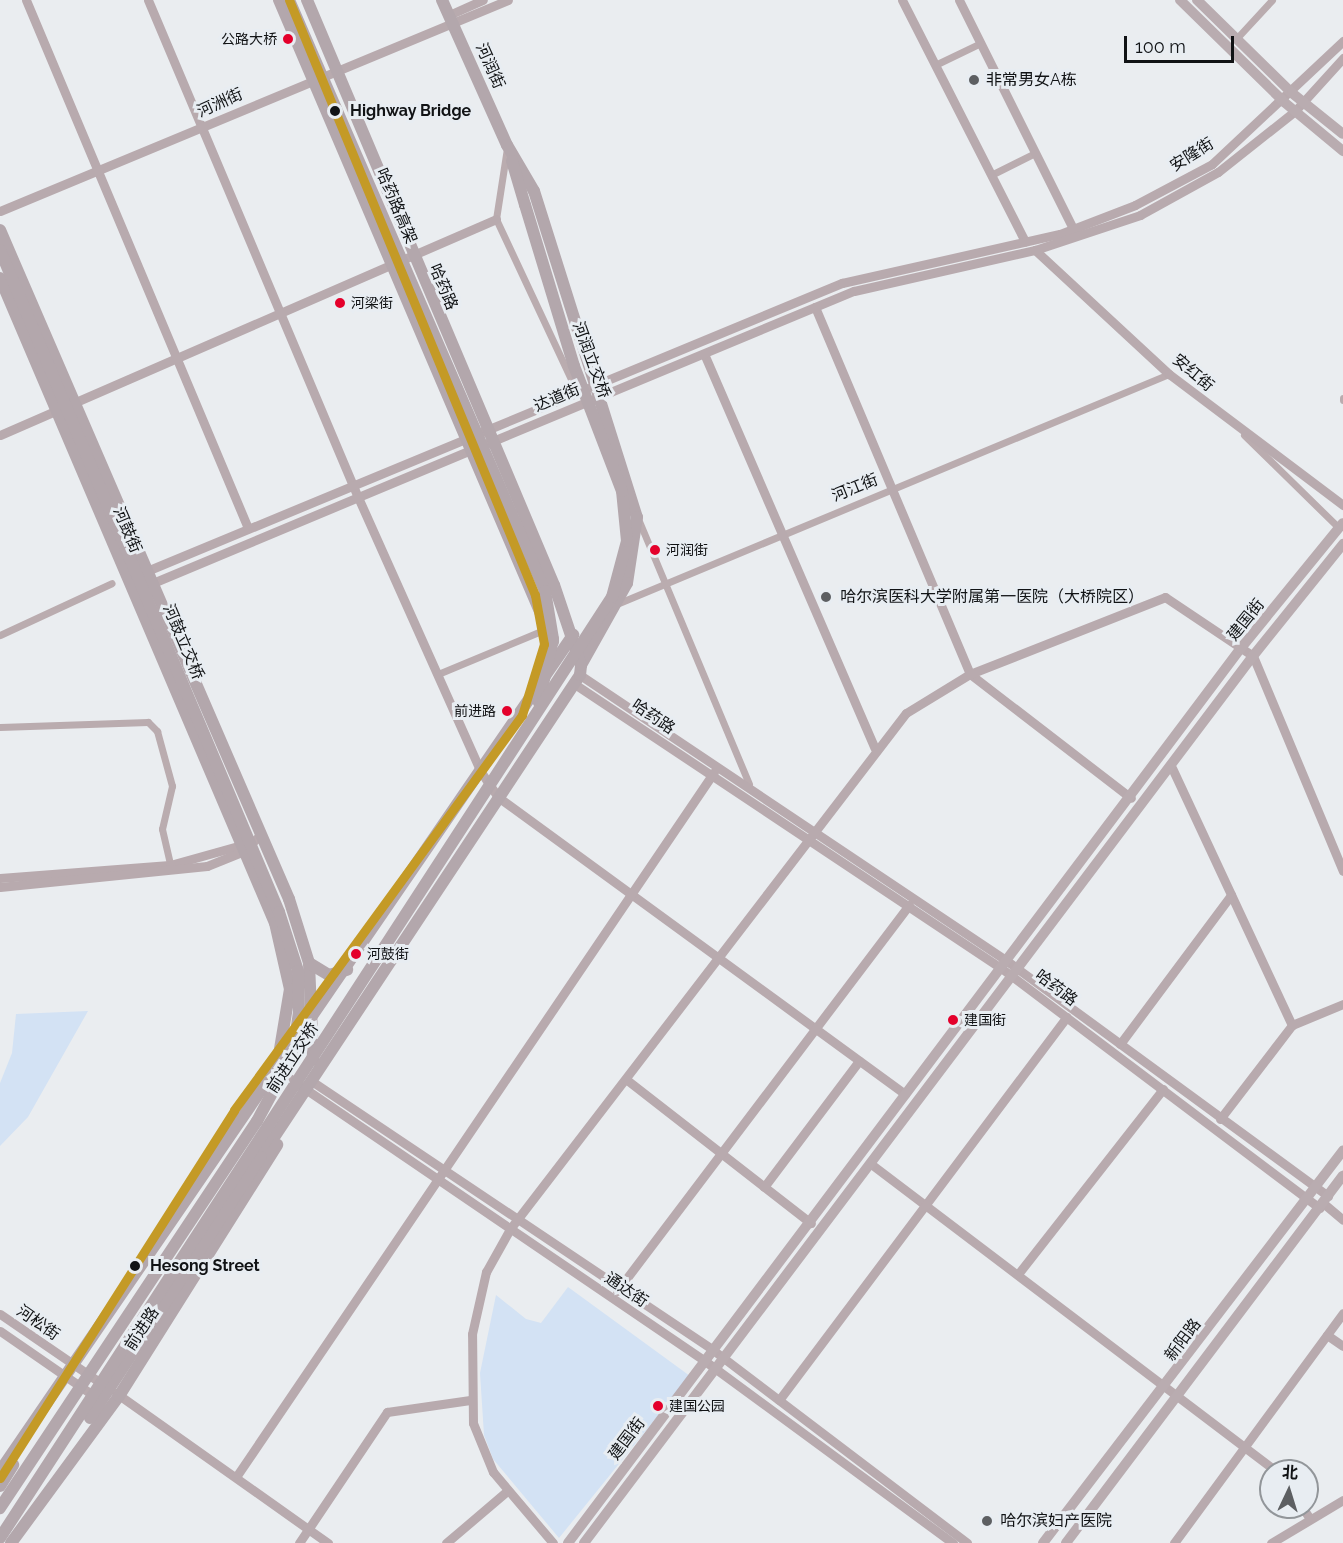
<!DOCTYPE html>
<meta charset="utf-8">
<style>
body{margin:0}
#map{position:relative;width:1343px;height:1543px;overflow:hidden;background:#eaedf0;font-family:Raleway,"Noto Sans SC",sans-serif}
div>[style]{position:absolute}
.green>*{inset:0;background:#d3e2f4}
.street>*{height:7px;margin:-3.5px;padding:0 3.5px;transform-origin:3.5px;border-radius:3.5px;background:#baacaf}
.secondary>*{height:9px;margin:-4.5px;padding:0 4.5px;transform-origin:4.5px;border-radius:4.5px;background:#b8aaae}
.primary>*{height:10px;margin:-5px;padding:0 5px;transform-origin:5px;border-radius:5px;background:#b9acb0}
.highway>*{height:12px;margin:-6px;padding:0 6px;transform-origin:6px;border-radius:6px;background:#b3a7ac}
.highway-bridge>*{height:12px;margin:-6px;padding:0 6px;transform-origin:6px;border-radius:6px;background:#b3a7ac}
.metro-1>*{height:9px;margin:-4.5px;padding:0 4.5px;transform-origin:4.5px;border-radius:4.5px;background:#c49a26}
.dots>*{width:16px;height:16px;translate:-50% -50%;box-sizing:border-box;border:3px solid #e8edf2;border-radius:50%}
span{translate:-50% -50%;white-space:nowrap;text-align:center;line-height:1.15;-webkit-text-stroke:6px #e8edf2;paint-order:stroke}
.bus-label{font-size:14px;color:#111315}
.right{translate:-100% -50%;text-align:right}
.left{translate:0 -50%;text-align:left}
.street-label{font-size:16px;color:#111315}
.poi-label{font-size:16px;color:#111315}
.stop-label{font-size:16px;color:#111315;font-weight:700}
.north{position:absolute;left:1259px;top:1459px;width:60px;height:60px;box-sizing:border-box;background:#e8edf2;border:2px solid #92969a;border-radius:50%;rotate:4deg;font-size:16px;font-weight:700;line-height:24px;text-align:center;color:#111315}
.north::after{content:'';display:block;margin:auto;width:21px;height:27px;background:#5d5f62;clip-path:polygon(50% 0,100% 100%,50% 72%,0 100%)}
.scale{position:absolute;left:1124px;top:36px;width:110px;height:27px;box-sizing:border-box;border:3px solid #111315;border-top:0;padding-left:8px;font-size:18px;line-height:21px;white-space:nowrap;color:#111315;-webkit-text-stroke:4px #e8edf2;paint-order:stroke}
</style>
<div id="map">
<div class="green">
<i style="clip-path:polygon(88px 1011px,28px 1117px,0 1146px,0 1083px,12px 1053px,16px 1014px)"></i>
<i style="clip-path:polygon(568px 1287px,690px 1376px,559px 1538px,493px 1459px,484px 1435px,480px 1373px,496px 1295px,526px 1319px,541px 1323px)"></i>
</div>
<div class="street">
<i style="left:1236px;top:39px;width:53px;rotate:-47.3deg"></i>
<i style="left:935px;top:65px;width:51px;rotate:-25.6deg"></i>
<i style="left:507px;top:148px;width:72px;rotate:98.8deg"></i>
<i style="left:496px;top:219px;width:191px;rotate:64.9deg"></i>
<i style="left:991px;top:175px;width:49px;rotate:-26.6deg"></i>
<i style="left:1343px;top:398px;width:2px;rotate:90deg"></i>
<i style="left:1244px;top:435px;width:133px;rotate:44.4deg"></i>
<i style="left:639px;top:521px;width:285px;rotate:67.3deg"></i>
<i style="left:619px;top:603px;width:596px;rotate:-22.61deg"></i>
<i style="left:0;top:635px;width:123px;rotate:-24.9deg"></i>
<i style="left:438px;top:674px;width:117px;rotate:-22.6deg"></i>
<i style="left:0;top:727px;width:148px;rotate:-1.9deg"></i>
<i style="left:148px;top:722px;width:13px;rotate:45deg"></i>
<i style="left:157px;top:731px;width:57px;rotate:74.7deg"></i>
<i style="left:172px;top:786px;width:44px;rotate:103.1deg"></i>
<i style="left:162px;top:829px;width:37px;rotate:77deg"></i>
</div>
<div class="secondary">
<i style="left:26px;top:0;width:573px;rotate:67.2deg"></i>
<i style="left:148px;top:0;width:537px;rotate:67.11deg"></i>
<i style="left:357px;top:495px;width:303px;rotate:65.9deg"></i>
<i style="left:481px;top:772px;width:30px;rotate:56deg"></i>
<i style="left:498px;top:797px;width:504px;rotate:36.12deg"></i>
<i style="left:902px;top:0;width:271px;rotate:63deg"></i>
<i style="left:959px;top:0;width:256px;rotate:63.5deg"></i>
<i style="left:449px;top:15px;width:37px;rotate:-24deg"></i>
<i style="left:0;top:211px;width:550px;rotate:-22.56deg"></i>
<i style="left:1035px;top:250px;width:183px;rotate:42.8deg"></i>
<i style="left:1169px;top:374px;width:218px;rotate:37deg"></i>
<i style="left:815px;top:307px;width:398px;rotate:67.1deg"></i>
<i style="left:970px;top:674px;width:203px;rotate:37.6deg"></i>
<i style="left:705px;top:356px;width:427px;rotate:66.6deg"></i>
<i style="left:482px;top:432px;width:390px;rotate:-22.5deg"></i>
<i style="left:842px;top:283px;width:223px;rotate:-12.7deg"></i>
<i style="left:1060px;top:234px;width:80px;rotate:-21.1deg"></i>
<i style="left:1135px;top:205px;width:87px;rotate:-28deg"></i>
<i style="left:1212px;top:164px;width:180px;rotate:-43.2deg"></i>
<i style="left:0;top:435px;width:541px;rotate:-23.53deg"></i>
<i style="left:488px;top:443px;width:396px;rotate:-22.6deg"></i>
<i style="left:854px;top:291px;width:186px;rotate:-12.8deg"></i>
<i style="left:1035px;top:250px;width:111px;rotate:-18.4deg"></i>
<i style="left:1140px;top:215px;width:89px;rotate:-28.9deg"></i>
<i style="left:1218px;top:172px;width:98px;rotate:-38.4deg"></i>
<i style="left:1295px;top:111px;width:72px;rotate:-47.8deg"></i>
<i style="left:142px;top:573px;width:355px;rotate:-22.5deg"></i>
<i style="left:148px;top:585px;width:355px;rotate:-22.7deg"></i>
<i style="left:580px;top:675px;width:514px;rotate:33.81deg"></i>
<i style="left:1007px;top:961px;width:398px;rotate:36.2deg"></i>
<i style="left:573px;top:683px;width:514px;rotate:33.66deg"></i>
<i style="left:1001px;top:968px;width:399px;rotate:37deg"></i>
<i style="left:1172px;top:768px;width:284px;rotate:65deg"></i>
<i style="left:0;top:878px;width:170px;rotate:-4.4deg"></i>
<i style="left:170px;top:865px;width:78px;rotate:-15.6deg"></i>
<i style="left:0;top:887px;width:208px;rotate:-5.8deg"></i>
<i style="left:207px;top:866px;width:40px;rotate:-22deg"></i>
<i style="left:244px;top:851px;width:20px;rotate:-45deg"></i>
<i style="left:1120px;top:1044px;width:186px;rotate:-53.3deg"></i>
<i style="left:279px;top:1071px;width:515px;rotate:34.25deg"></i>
<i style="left:705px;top:1361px;width:308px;rotate:36.3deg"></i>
<i style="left:627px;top:1080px;width:233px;rotate:37.9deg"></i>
<i style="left:313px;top:1082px;width:481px;rotate:33.8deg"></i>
<i style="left:713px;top:1350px;width:319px;rotate:37.2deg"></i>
<i style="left:1220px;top:1119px;width:118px;rotate:-52.5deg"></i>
<i style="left:1292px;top:1025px;width:55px;rotate:-22.4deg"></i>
<i style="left:871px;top:1164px;width:508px;rotate:37.16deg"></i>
<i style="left:764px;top:1187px;width:158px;rotate:-53deg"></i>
<i style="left:1323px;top:1203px;width:26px;rotate:40deg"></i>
<i style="left:1018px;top:1274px;width:235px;rotate:-51.9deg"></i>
<i style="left:617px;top:1291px;width:484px;rotate:-52.9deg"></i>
<i style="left:0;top:1314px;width:127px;rotate:34.4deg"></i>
<i style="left:0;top:1331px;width:118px;rotate:34.6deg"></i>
<i style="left:1327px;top:1335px;width:19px;rotate:35deg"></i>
<i style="left:116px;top:1393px;width:260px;rotate:35.3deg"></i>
<i style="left:779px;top:1400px;width:479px;rotate:-53.1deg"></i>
<i style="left:238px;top:1474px;width:848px;rotate:-55.86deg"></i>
<i style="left:1302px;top:1507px;width:14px;rotate:56deg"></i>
<i style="left:299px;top:1543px;width:158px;rotate:-56.1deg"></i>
<i style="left:387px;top:1412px;width:84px;rotate:-8.2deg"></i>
<i style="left:446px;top:1543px;width:79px;rotate:-40.4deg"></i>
<i style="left:553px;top:1543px;width:93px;rotate:-130.2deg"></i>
<i style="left:493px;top:1472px;width:53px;rotate:-112.2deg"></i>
<i style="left:473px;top:1423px;width:89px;rotate:-90.6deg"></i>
<i style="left:472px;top:1334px;width:64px;rotate:-77.3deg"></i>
<i style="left:486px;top:1272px;width:49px;rotate:-60.8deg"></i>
<i style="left:510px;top:1229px;width:650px;rotate:-52.5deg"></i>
<i style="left:906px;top:713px;width:75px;rotate:-31.4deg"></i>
<i style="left:970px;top:674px;width:210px;rotate:-21.5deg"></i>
<i style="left:1165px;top:597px;width:106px;rotate:33.8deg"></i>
<i style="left:1253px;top:656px;width:233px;rotate:67.3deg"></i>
<i style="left:1174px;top:1543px;width:285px;rotate:-53.7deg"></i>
<i style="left:1271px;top:1543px;width:84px;rotate:-30.8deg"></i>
</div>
<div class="primary">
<i style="left:1180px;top:0;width:146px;rotate:44.4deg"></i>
<i style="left:1284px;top:102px;width:77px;rotate:39.7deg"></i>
<i style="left:1197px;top:0;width:133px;rotate:44.4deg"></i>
<i style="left:1292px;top:93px;width:65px;rotate:38.8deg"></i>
<i style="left:568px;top:1543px;width:1120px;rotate:-53.06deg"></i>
<i style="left:1241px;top:648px;width:161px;rotate:-50.8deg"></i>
<i style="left:584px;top:1543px;width:1111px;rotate:-52.98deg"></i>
<i style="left:1253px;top:656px;width:144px;rotate:-51.2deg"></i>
<i style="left:1043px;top:1543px;width:494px;rotate:-52.6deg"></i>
<i style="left:1066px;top:1543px;width:460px;rotate:-53deg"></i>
</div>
<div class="highway">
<i style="left:279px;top:0;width:698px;rotate:66.89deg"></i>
<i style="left:442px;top:0;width:159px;rotate:65.9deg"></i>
<i style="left:507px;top:145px;width:53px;rotate:59.6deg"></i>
<i style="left:534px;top:191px;width:342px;rotate:72.5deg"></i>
<i style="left:637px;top:517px;width:67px;rotate:98.6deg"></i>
<i style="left:627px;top:583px;width:94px;rotate:119.3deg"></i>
<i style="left:512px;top:161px;width:46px;rotate:73.5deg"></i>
<i style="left:0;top:230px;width:729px;rotate:66.64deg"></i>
<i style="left:289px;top:899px;width:67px;rotate:72.6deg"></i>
<i style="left:309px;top:963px;width:97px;rotate:87.6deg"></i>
<i style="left:0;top:278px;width:701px;rotate:66.91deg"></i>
<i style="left:275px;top:923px;width:68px;rotate:77.2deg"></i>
<i style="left:290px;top:989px;width:79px;rotate:99.5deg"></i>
<i style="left:309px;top:963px;width:23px;rotate:31deg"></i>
<i style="left:329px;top:975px;width:19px;rotate:-16deg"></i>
<i style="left:261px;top:1157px;width:578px;rotate:-56.5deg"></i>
<i style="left:580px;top:675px;width:10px;rotate:-84deg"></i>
<i style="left:581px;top:665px;width:84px;rotate:-108.6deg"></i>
<i style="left:554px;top:585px;width:635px;rotate:-112.89deg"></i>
<i style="left:0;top:1471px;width:1014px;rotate:-55.57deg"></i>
<i style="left:0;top:1486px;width:25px;rotate:-58deg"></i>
<i style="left:11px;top:1543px;width:182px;rotate:-53.7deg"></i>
<i style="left:119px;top:1396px;width:297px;rotate:-57.8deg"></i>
</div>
<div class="highway-bridge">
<i style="left:289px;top:0;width:644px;rotate:66.58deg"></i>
<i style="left:545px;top:591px;width:49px;rotate:80.5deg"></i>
<i style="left:553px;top:639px;width:65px;rotate:102.5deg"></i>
<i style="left:0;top:250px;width:718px;rotate:67.15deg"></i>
<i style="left:279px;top:912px;width:62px;rotate:72.1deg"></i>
<i style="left:298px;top:971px;width:41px;rotate:88.6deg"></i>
<i style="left:299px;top:1012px;width:42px;rotate:98.1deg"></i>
<i style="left:293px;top:1054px;width:76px;rotate:118.2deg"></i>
<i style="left:257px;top:1121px;width:465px;rotate:123.6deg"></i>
<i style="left:90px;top:1418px;width:312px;rotate:-56.8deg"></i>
<i style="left:0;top:1538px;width:1123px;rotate:-56.96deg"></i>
<i style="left:612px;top:597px;width:58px;rotate:-75deg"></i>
<i style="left:627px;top:541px;width:50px;rotate:-95.7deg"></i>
<i style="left:622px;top:491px;width:134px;rotate:-111deg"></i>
<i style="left:574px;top:366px;width:168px;rotate:-106.9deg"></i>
</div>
<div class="metro-1">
<i style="left:0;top:1478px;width:436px;rotate:-57.5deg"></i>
<i style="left:234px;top:1110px;width:489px;rotate:-53.9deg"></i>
<i style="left:522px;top:715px;width:74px;rotate:-72.8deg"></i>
<i style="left:544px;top:644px;width:50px;rotate:-100.4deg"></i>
<i style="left:535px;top:595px;width:644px;rotate:-112.46deg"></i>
</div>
<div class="dots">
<i style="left:288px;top:39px;background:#e4002b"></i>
<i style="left:974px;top:80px;background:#5d5f62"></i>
<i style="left:335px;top:111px;background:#111315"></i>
<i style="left:340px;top:303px;background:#e4002b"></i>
<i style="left:655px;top:550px;background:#e4002b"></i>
<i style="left:826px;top:597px;background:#5d5f62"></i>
<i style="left:507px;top:711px;background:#e4002b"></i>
<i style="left:356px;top:954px;background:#e4002b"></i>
<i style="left:953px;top:1020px;background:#e4002b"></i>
<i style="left:135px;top:1266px;background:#111315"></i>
<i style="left:658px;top:1406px;background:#e4002b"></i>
<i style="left:987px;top:1521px;background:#5d5f62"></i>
</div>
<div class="bus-label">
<span class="right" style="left:277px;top:39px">公路大桥</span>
<span class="left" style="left:351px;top:303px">河梁街</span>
<span class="left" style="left:666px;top:550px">河润街</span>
<span class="right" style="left:496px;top:711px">前进路</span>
<span class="left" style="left:367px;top:954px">河鼓街</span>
<span class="left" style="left:964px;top:1020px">建国街</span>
<span class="left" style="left:669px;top:1406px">建国公园</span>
</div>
<div class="street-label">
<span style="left:490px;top:66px;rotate:66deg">河润街</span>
<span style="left:220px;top:103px;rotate:-24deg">河洲街</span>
<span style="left:1192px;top:155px;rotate:-32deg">安隆街</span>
<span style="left:396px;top:206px;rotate:67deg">哈药路高架</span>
<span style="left:443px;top:287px;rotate:67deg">哈药路</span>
<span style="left:591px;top:360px;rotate:70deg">河润立交桥</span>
<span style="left:1193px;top:373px;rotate:40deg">安红街</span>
<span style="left:557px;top:398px;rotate:-23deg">达道街</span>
<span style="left:855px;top:488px;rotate:-22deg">河江街</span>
<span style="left:127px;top:530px;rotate:67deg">河鼓街</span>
<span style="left:1246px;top:620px;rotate:-51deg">建国街</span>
<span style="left:183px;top:642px;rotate:67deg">河鼓立交桥</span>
<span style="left:653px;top:717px;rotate:34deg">哈药路</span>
<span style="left:1056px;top:988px;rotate:37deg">哈药路</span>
<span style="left:293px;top:1058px;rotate:-57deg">前进立交桥</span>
<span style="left:626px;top:1290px;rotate:34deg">通达街</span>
<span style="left:38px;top:1323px;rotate:35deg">河松街</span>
<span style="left:142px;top:1329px;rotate:-57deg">前进路</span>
<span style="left:1183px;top:1340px;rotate:-53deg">新阳路</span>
<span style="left:627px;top:1439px;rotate:-53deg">建国街</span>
</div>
<div class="poi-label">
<span class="left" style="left:986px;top:80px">非常男女A栋</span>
<span class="left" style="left:840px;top:597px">哈尔滨医科大学附属第一医院（大桥院区）</span>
<span class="left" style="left:1000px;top:1521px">哈尔滨妇产医院</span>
</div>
<div class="stop-label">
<span class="left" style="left:350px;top:111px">Highway Bridge</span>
<span class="left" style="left:150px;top:1266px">Hesong Street</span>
</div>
<div class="north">北</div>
<div class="scale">100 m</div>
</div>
